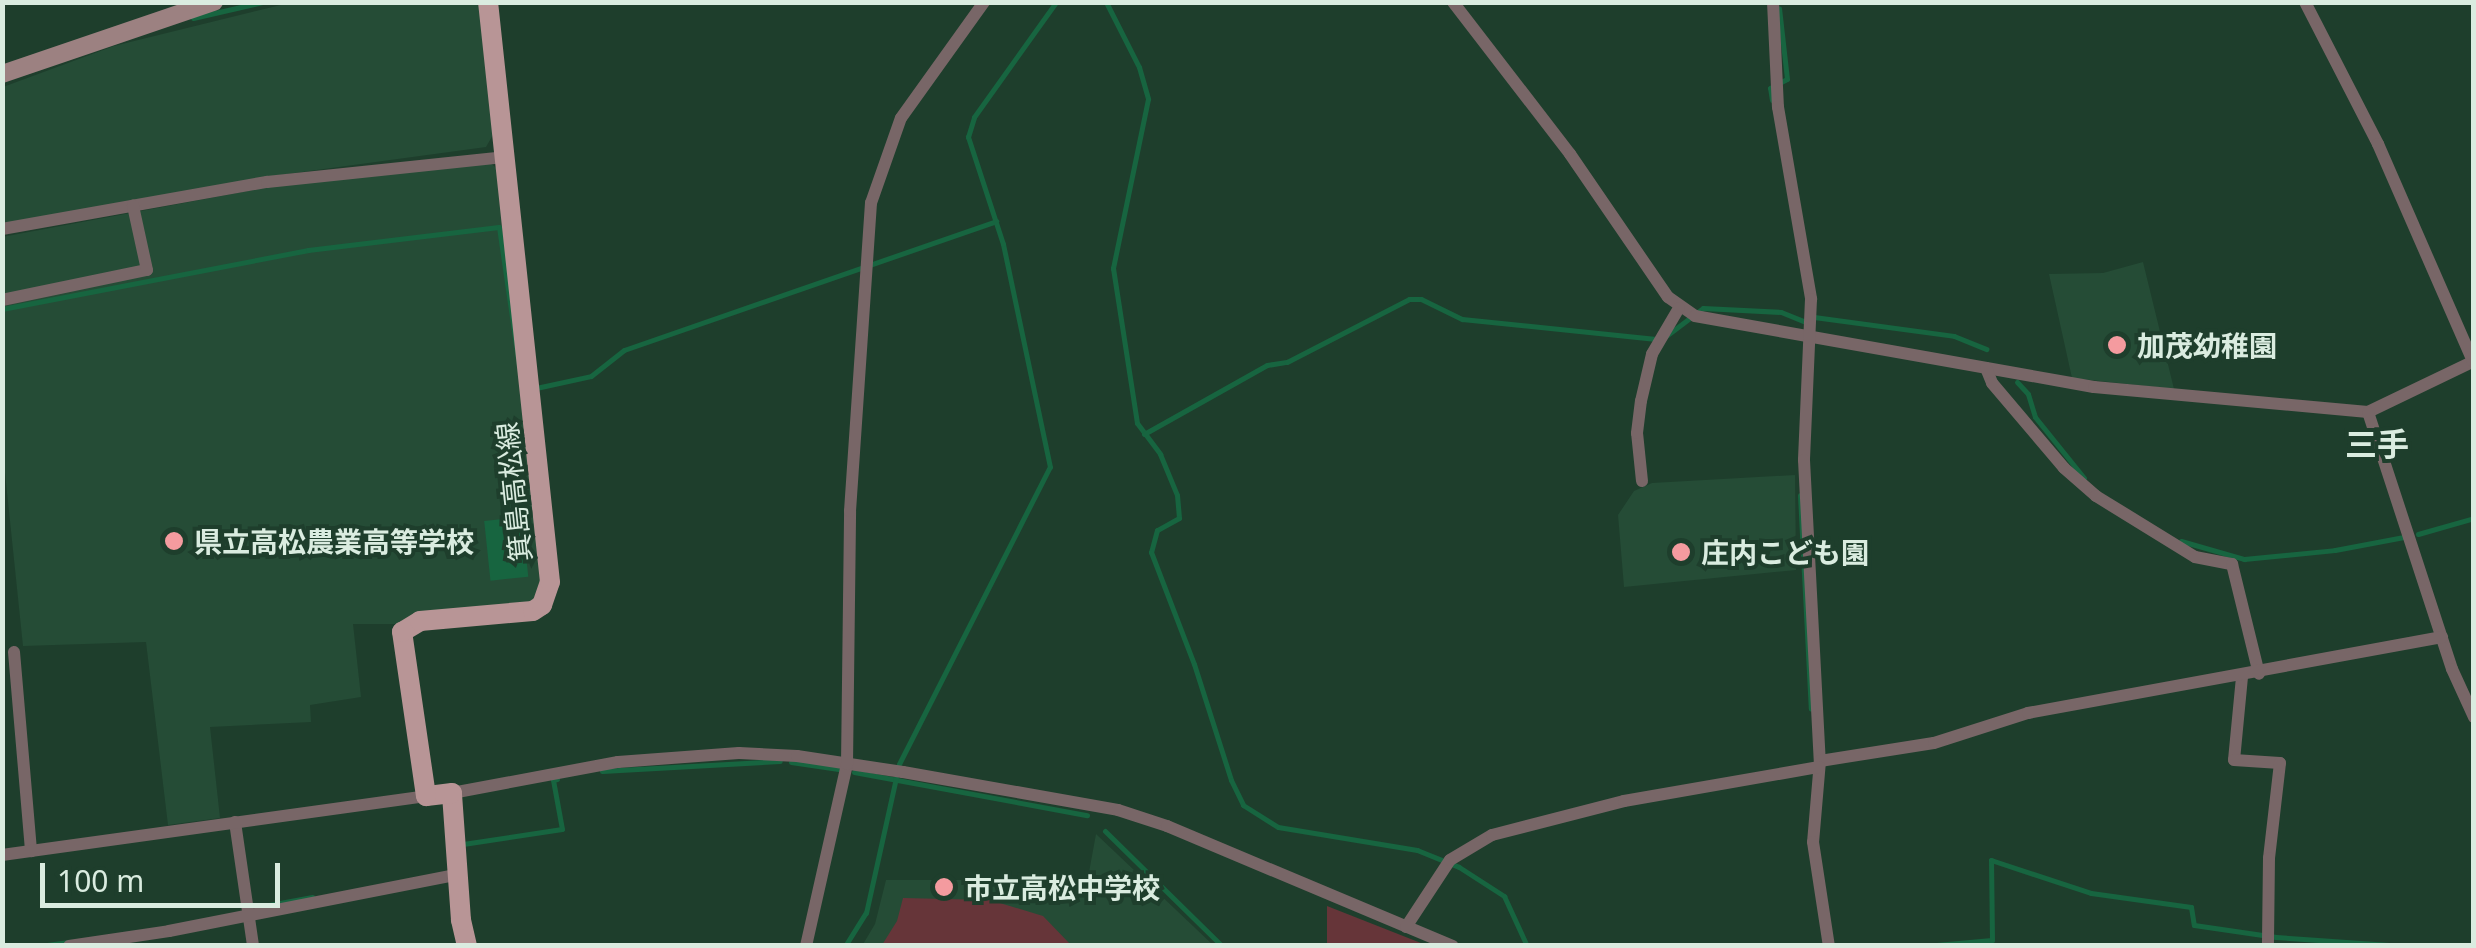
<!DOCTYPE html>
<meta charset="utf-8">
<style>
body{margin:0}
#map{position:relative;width:2476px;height:948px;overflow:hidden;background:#1e3e2c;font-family:"Noto Sans","Noto Sans JP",sans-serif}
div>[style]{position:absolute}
.built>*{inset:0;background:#254c36}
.green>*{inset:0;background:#663539}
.water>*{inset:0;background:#176540;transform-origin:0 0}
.stream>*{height:5px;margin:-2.5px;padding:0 2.5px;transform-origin:2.5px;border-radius:2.5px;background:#176540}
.minor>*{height:12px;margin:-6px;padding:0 6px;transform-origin:6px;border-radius:6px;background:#786667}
.secondary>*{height:18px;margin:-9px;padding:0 9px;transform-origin:9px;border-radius:9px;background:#9c8181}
.primary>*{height:20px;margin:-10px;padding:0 10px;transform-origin:10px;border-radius:10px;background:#b89596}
.dots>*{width:28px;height:28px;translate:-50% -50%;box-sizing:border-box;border:5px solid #1e3e2c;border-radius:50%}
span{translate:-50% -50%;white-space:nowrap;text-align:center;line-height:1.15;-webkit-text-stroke:8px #1e3e2c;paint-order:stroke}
.poi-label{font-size:28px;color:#daece0;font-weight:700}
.left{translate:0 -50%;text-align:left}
.street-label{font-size:28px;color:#daece0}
.quarter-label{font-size:32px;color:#daece0;font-weight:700}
.frame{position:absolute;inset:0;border:5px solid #daece0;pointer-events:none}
.scale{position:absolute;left:40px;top:863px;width:240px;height:45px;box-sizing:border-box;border:5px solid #daece0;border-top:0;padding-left:12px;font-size:30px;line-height:35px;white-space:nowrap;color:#daece0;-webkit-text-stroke:8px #1e3e2c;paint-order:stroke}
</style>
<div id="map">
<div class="built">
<i style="clip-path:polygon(289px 3px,481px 3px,494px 133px,486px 147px,265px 177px,3px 225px,3px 87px,114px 46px)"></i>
<i style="clip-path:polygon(488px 161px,500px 171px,545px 591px,535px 604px,399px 624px,353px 624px,361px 697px,310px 705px,311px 722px,210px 727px,220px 818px,168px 825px,146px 642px,23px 646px,2px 444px,2px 237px,274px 186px)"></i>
<i style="clip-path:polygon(2143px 262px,2174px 389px,2072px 378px,2049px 274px,2103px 273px)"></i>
<i style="clip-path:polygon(1795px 475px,1796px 570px,1624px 587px,1618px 515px,1634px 491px,1652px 483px)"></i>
<i style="clip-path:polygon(1096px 834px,1213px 945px,862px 946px,875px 924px,886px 880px,987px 880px,1013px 891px,1053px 899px,1085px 894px)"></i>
</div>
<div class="green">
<i style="clip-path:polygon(903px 898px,990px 900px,1043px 916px,1071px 945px,882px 945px,897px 921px)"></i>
<i style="clip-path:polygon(1327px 906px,1426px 945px,1327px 945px)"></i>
</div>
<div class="water">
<i style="left:522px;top:517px;width:60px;height:38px;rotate:84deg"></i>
</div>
<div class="stream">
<i style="left:1106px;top:2px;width:73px;rotate:63.1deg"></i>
<i style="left:1139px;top:67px;width:33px;rotate:74deg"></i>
<i style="left:1148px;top:99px;width:173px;rotate:101.7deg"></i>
<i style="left:1113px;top:268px;width:157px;rotate:81.2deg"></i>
<i style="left:1137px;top:423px;width:39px;rotate:53deg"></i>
<i style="left:1160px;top:454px;width:44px;rotate:67.5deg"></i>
<i style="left:1177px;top:495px;width:23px;rotate:85deg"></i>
<i style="left:1179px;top:518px;width:25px;rotate:151deg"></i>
<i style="left:1157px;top:530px;width:23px;rotate:105deg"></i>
<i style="left:1151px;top:552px;width:120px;rotate:69deg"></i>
<i style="left:1194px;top:664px;width:122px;rotate:72.3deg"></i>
<i style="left:1231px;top:780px;width:28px;rotate:64deg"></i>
<i style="left:1243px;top:805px;width:41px;rotate:32.2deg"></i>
<i style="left:1278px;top:827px;width:141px;rotate:9.4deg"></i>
<i style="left:1417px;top:850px;width:45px;rotate:22deg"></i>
<i style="left:1459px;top:867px;width:54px;rotate:32.8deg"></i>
<i style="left:1504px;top:896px;width:55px;rotate:65.3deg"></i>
<i style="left:193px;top:18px;width:72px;rotate:-12.9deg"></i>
<i style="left:1772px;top:100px;width:12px;rotate:-99deg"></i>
<i style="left:1770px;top:88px;width:19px;rotate:-28deg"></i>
<i style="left:1787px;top:79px;width:71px;rotate:-96.4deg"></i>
<i style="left:2px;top:309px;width:312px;rotate:-10.9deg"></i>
<i style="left:308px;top:250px;width:192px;rotate:-6.9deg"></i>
<i style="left:499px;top:227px;width:162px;rotate:81.8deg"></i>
<i style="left:1814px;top:317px;width:141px;rotate:7.7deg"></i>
<i style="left:1954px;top:336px;width:35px;rotate:22deg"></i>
<i style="left:1666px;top:336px;width:46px;rotate:-37.1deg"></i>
<i style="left:1703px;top:308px;width:78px;rotate:2.9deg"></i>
<i style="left:1781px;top:312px;width:27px;rotate:22deg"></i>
<i style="left:2017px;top:382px;width:16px;rotate:47deg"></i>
<i style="left:2028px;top:394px;width:24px;rotate:73deg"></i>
<i style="left:2035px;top:417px;width:78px;rotate:51.2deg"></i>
<i style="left:536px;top:388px;width:56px;rotate:-12.3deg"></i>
<i style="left:591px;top:376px;width:42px;rotate:-38.2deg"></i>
<i style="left:624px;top:350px;width:394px;rotate:-19.1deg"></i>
<i style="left:1144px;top:434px;width:141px;rotate:-29.3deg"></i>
<i style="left:1267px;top:365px;width:20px;rotate:-9deg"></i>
<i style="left:1287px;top:362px;width:137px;rotate:-27.3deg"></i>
<i style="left:1409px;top:299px;width:12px"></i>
<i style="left:1421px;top:299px;width:46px;rotate:26deg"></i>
<i style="left:1462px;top:319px;width:195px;rotate:5.9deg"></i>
<i style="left:1800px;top:495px;width:214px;rotate:87.1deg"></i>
<i style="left:2418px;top:534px;width:58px;rotate:-15.9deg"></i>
<i style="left:2181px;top:541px;width:66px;rotate:15.9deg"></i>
<i style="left:2244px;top:559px;width:91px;rotate:-5.6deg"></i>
<i style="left:2335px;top:550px;width:70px;rotate:-10.7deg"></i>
<i style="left:791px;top:762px;width:48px;rotate:8.5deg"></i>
<i style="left:899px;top:764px;width:333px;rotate:-63.1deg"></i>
<i style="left:1050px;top:467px;width:228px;rotate:-101.9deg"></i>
<i style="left:1003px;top:244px;width:113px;rotate:-108.1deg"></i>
<i style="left:968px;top:137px;width:21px;rotate:-73deg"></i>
<i style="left:974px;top:117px;width:141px;rotate:-54.5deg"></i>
<i style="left:602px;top:771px;width:178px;rotate:-3.2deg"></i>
<i style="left:854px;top:772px;width:237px;rotate:10.5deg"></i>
<i style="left:1105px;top:831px;width:164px;rotate:44.5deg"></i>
<i style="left:463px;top:844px;width:100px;rotate:-8.6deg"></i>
<i style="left:562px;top:829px;width:50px;rotate:-100.4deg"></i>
<i style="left:553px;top:780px;width:4px;rotate:-14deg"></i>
<i style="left:269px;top:905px;width:44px;rotate:-10.5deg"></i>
<i style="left:40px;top:946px;width:27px;rotate:-8deg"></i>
<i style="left:845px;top:946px;width:39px;rotate:-58deg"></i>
<i style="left:866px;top:913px;width:138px;rotate:-77.5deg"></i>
<i style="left:1925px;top:946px;width:67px;rotate:-5.1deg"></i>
<i style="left:1992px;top:940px;width:80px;rotate:-90.7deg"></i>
<i style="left:1991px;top:860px;width:105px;rotate:18.3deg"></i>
<i style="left:2091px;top:893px;width:101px;rotate:8deg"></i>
<i style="left:2191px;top:907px;width:18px;rotate:81deg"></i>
<i style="left:2194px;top:925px;width:83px;rotate:8.3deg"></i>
<i style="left:2276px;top:937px;width:128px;rotate:4deg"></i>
</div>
<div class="minor">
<i style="left:1453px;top:2px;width:192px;rotate:52.4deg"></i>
<i style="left:1570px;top:154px;width:173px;rotate:55.6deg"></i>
<i style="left:1668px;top:297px;width:33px;rotate:35deg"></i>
<i style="left:1695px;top:316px;width:405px;rotate:10.1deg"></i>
<i style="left:2094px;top:387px;width:275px;rotate:5.2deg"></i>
<i style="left:2368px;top:412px;width:118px;rotate:-25.7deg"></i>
<i style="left:1773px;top:2px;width:105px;rotate:87.3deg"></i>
<i style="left:1778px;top:107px;width:195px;rotate:80.2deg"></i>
<i style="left:1811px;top:299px;width:161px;rotate:92.5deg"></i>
<i style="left:1804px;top:460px;width:301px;rotate:87deg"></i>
<i style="left:1820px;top:761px;width:81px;rotate:94.9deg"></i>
<i style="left:1813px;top:842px;width:105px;rotate:81.3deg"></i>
<i style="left:2305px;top:2px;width:160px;rotate:62.8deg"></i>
<i style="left:2378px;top:144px;width:237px;rotate:66.4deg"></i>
<i style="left:2px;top:229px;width:269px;rotate:-10.1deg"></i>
<i style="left:267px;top:182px;width:238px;rotate:-6deg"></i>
<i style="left:2px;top:300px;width:148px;rotate:-11.7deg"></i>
<i style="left:147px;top:270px;width:66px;rotate:-102.3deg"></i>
<i style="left:1986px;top:368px;width:16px;rotate:68deg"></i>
<i style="left:1992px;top:383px;width:111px;rotate:49.7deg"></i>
<i style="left:2064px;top:468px;width:43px;rotate:41.2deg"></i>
<i style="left:2096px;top:496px;width:116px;rotate:31.6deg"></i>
<i style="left:2195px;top:557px;width:38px;rotate:11deg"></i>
<i style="left:2232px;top:564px;width:113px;rotate:76.2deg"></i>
<i style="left:2368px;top:412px;width:270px;rotate:71.9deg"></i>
<i style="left:2452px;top:669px;width:53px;rotate:65.4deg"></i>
<i style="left:1642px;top:481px;width:48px;rotate:-95.9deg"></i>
<i style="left:1637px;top:433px;width:32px;rotate:-83deg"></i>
<i style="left:1641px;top:401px;width:48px;rotate:-76.8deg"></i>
<i style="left:1652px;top:354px;width:53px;rotate:-59.6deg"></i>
<i style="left:14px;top:652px;width:200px;rotate:85.1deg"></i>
<i style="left:2242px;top:677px;width:83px;rotate:95.5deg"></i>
<i style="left:2234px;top:760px;width:46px;rotate:3.7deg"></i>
<i style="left:2280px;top:763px;width:96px;rotate:96.6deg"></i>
<i style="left:2269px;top:858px;width:88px;rotate:90.7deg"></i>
<i style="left:1820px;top:761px;width:115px;rotate:-9deg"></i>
<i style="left:1934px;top:743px;width:99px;rotate:-17.7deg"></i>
<i style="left:2028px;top:713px;width:421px;rotate:-10.4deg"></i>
<i style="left:452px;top:793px;width:169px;rotate:-10.6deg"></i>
<i style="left:618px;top:762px;width:121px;rotate:-4.3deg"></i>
<i style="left:739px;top:753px;width:58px;rotate:3deg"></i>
<i style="left:797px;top:756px;width:107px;rotate:8.6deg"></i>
<i style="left:903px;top:772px;width:218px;rotate:10deg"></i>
<i style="left:1118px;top:810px;width:52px;rotate:18.1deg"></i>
<i style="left:1167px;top:826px;width:310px;rotate:22.8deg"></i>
<i style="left:235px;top:822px;width:125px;rotate:81.7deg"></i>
<i style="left:2px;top:855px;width:428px;rotate:-7.9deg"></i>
<i style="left:1406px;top:927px;width:80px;rotate:-56.7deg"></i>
<i style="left:1450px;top:860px;width:49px;rotate:-30.8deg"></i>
<i style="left:1492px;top:835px;width:136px;rotate:-14.4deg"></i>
<i style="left:1624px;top:801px;width:198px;rotate:-9.9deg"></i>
<i style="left:69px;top:946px;width:101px;rotate:-8.5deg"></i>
<i style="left:169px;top:931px;width:296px;rotate:-11.1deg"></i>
<i style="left:806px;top:946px;width:187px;rotate:-77.3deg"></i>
<i style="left:847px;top:764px;width:253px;rotate:-89.3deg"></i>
<i style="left:850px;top:511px;width:309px;rotate:-86.1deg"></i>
<i style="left:871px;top:203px;width:90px;rotate:-70.6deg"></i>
<i style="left:901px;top:118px;width:143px;rotate:-54.4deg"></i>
</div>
<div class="secondary">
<i style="left:2px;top:74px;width:224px;rotate:-18.8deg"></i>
</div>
<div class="primary">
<i style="left:467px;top:946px;width:27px;rotate:-103deg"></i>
<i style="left:461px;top:920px;width:127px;rotate:-94.1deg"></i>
<i style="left:452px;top:793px;width:26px;rotate:173deg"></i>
<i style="left:426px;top:796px;width:166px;rotate:-98.3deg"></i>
<i style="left:402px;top:632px;width:21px;rotate:-31deg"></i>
<i style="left:420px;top:621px;width:113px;rotate:-5.1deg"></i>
<i style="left:533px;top:611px;width:11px;rotate:-34deg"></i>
<i style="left:542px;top:605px;width:24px;rotate:-71deg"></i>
<i style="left:550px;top:582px;width:583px;rotate:-96.1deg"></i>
</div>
<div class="dots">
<i style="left:2117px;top:345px;background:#f49b9f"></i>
<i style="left:174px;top:541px;background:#f49b9f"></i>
<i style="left:1681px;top:552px;background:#f49b9f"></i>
<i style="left:944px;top:887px;background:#f49b9f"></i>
</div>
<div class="poi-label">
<span class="left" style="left:2137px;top:345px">加茂幼稚園</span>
<span class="left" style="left:194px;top:541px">県立高松農業高等学校</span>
<span class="left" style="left:1701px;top:552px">庄内こども園</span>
<span class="left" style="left:964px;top:887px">市立高松中学校</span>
</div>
<div class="street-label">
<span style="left:513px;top:492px;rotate:-96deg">箕島高松線</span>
</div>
<div class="quarter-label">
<span style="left:2377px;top:444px">三手</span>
</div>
<div class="frame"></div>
<div class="scale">100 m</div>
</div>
